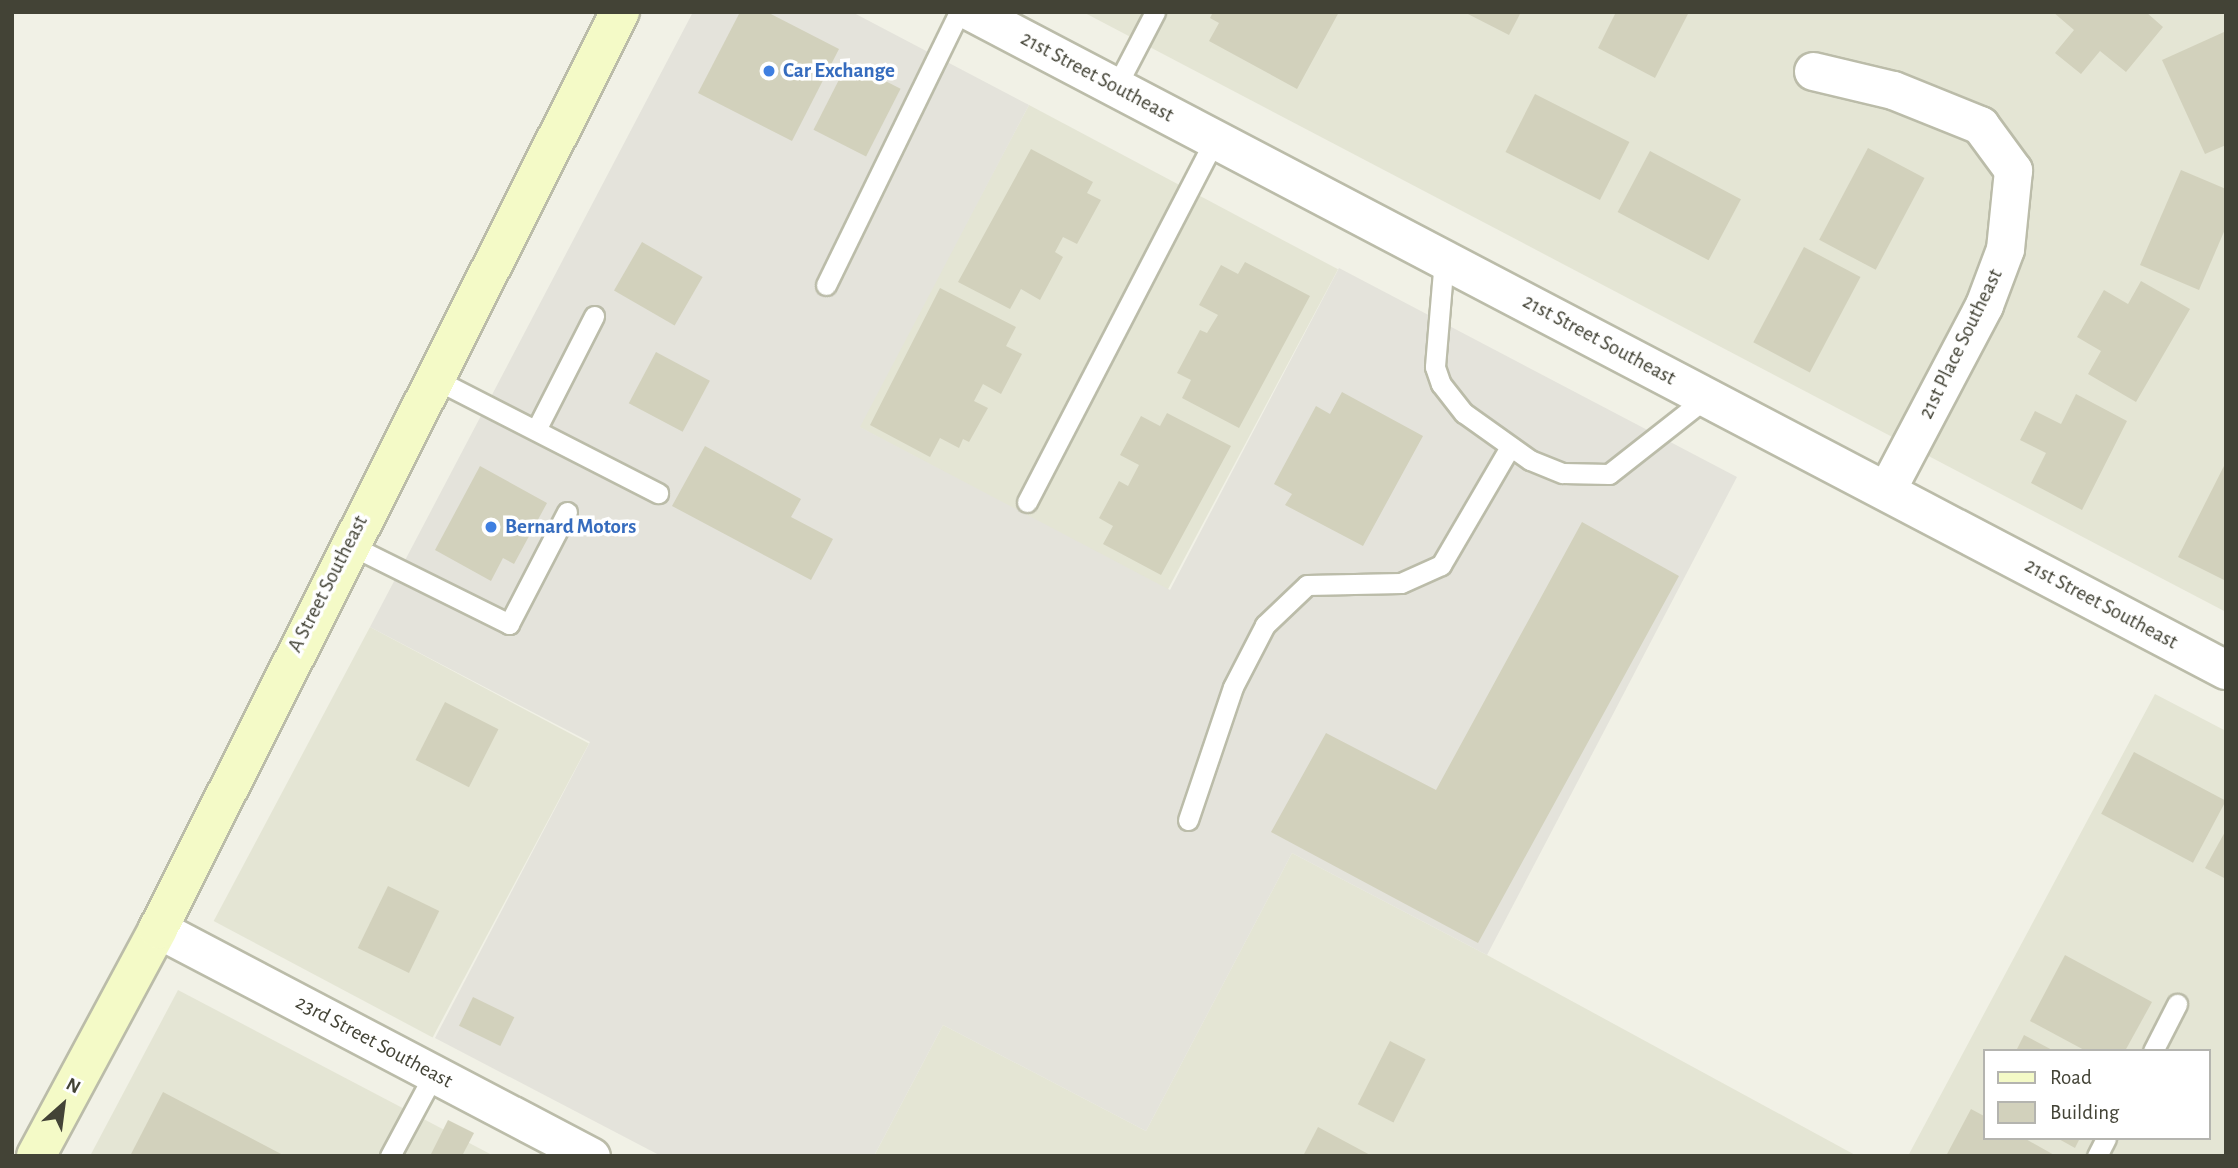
<!DOCTYPE html>
<style>
body{margin:0}
#map{position:relative;width:2238px;height:1168px;overflow:hidden;background:#f1f1e6;font-family:"Alegreya Sans",sans-serif}
div>[style]{position:absolute}
.residential>*{inset:0;background:#e4e5d4;transform-origin:0 0}
.industrial>*{inset:0;background:#e4e3db}
.building>*{inset:0;background:#d2d1bc;transform-origin:0 0}
.roads{filter:drop-shadow(2px 0 #bbbca9) drop-shadow(-2px 0 #bbbca9) drop-shadow(0 2px #bbbca9) drop-shadow(0 -2px #bbbca9)}
.service>*{height:19px;margin:-9.5px;padding:0 9.5px;transform-origin:9.5px;border-radius:9.5px;background:#fff}
.minor>*{height:37px;margin:-18.5px;padding:0 18.5px;transform-origin:18.5px;border-radius:18.5px;background:#fff}
.tertiary>*{height:38px;margin:-19px;padding:0 19px;transform-origin:19px;border-radius:19px;background:#fff}
.secondary>*{height:38px;margin:-19px;padding:0 19px;transform-origin:19px;border-radius:19px;background:#f4fac7}
.dots>*{width:19px;height:19px;translate:-50% -50%;box-sizing:border-box;border:4px solid #fff;border-radius:50%}
span{translate:-50% -50%;white-space:nowrap;text-align:center;line-height:1.15;-webkit-text-stroke:7px #fff;paint-order:stroke}
.shop-label{font-size:21px;color:#366cbe;font-weight:700}
.left{translate:0 -50%;text-align:left}
.street-label{font-size:21px;color:#434336}
.frame{position:absolute;inset:0;border:14px solid #434336;pointer-events:none}
.legend{position:absolute;left:1983px;top:1049px;width:228px;height:91px;box-sizing:border-box;background:#fff;border:2px solid #b4b4af;margin:0;padding:9px 12px;list-style:none;font-size:21px;color:#434336}
.legend li{display:flex;align-items:center;gap:14px;height:35px}
.legend b{width:35px;border:2px solid #b4b4af}
.north{position:absolute;left:28px;top:1070px;width:70px;height:70px;-webkit-text-stroke:5px #fff;paint-order:stroke;rotate:28deg;font-size:19px;font-weight:700;line-height:28px;text-align:center;color:#434336}
.north::after{content:'';display:block;margin:auto;width:24px;height:32px;background:#434336;clip-path:polygon(50% 0,100% 100%,50% 72%,0 100%)}
</style>
<div id="map">
<div class="residential">
<i style="clip-path:polygon(1083px 12px,2226px 12px,2226px 612px,2119px 556px)"></i>
<i style="left:1029px;top:105px;width:350px;height:364px;rotate:28deg"></i>
<i style="left:370px;top:627px;width:248px;height:333px;rotate:28deg"></i>
<i style="clip-path:polygon(evenodd,2155px 694px,2226px 731px,2226px 1156px,1908px 1156px,2155px 694px,1984px 1051px,2208px 1051px,2208px 1138px,1984px 1138px,1984px 1051px)"></i>
<i style="clip-path:polygon(1292px 853px,1487px 955px,1857px 1156px,874px 1156px,943px 1025px,1146px 1131px)"></i>
<i style="clip-path:polygon(178px 990px,494px 1156px,90px 1156px)"></i>
</div>
<div class="industrial">
<i style="clip-path:polygon(693px 12px,852px 12px,1029px 105px,860px 427px,1170px 590px,1339px 268px,1737px 477px,1487px 955px,1292px 853px,1146px 1131px,943px 1025px,874px 1156px,661px 1156px,435px 1038px,590px 742px,370px 627px)"></i>
</div>
<div class="building">
<i style="clip-path:polygon(740px 12px,767px 12px,839px 49px,792px 141px,698px 93px)"></i>
<i style="clip-path:polygon(1213px 12px,1339px 12px,1297px 89px,1209px 41px,1219px 23px,1210px 18px)"></i>
<i style="clip-path:polygon(1464px 12px,1521px 12px,1509px 35px)"></i>
<i style="clip-path:polygon(1616px 12px,1689px 12px,1655px 78px,1598px 48px)"></i>
<i style="clip-path:polygon(2053px 12px,2146px 12px,2163px 27px,2126px 72px,2100px 51px,2081px 74px,2055px 53px,2074px 30px)"></i>
<i style="clip-path:polygon(2224px 32px,2226px 145px,2205px 154px,2162px 60px)"></i>
<i style="left:848px;top:62px;width:59px;height:76px;rotate:27deg"></i>
<i style="left:1535px;top:94px;width:106px;height:65px;rotate:27deg"></i>
<i style="left:1868px;top:148px;width:64px;height:104px;rotate:28deg"></i>
<i style="clip-path:polygon(1031px 149px,1093px 182px,1087px 193px,1101px 200px,1077px 244px,1063px 237px,1055px 252px,1063px 257px,1040px 300px,1021px 289px,1010px 309px,958px 282px)"></i>
<i style="left:1650px;top:151px;width:103px;height:69px;rotate:28deg"></i>
<i style="clip-path:polygon(2181px 170px,2226px 189px,2226px 227px,2199px 290px,2140px 265px)"></i>
<i style="left:642px;top:242px;width:70px;height:56px;rotate:30deg"></i>
<i style="left:1804px;top:247px;width:64px;height:108px;rotate:28deg"></i>
<i style="clip-path:polygon(1245px 262px,1310px 296px,1239px 428px,1182px 398px,1191px 380px,1177px 373px,1200px 330px,1207px 333px,1218px 315px,1199px 305px,1221px 265px,1238px 274px)"></i>
<i style="clip-path:polygon(2141px 281px,2190px 309px,2136px 402px,2088px 374px,2101px 351px,2077px 337px,2104px 290px,2128px 304px)"></i>
<i style="clip-path:polygon(940px 288px,1016px 327px,1006px 346px,1022px 354px,1001px 394px,983px 384px,974px 401px,988px 408px,969px 442px,963px 439px,959px 448px,940px 438px,930px 457px,870px 425px)"></i>
<i style="left:656px;top:352px;width:61px;height:58px;rotate:28deg"></i>
<i style="clip-path:polygon(1342px 392px,1423px 436px,1363px 546px,1285px 505px,1292px 494px,1274px 484px,1316px 406px,1330px 414px)"></i>
<i style="clip-path:polygon(2076px 394px,2127px 421px,2082px 510px,2031px 483px,2046px 453px,2020px 440px,2035px 411px,2061px 424px)"></i>
<i style="clip-path:polygon(1167px 413px,1231px 446px,1161px 575px,1103px 544px,1113px 526px,1099px 518px,1119px 481px,1128px 486px,1139px 465px,1120px 455px,1141px 416px,1160px 426px)"></i>
<i style="clip-path:polygon(705px 446px,801px 499px,791px 517px,833px 539px,811px 580px,672px 506px)"></i>
<i style="clip-path:polygon(2226px 462px,2226px 581px,2178px 557px)"></i>
<i style="clip-path:polygon(480px 466px,547px 503px,514px 564px,503px 558px,491px 581px,435px 550px)"></i>
<i style="clip-path:polygon(1582px 522px,1679px 576px,1478px 943px,1271px 832px,1326px 733px,1436px 790px)"></i>
<i style="left:445px;top:702px;width:60px;height:65px;rotate:27deg"></i>
<i style="left:2134px;top:752px;width:104px;height:70px;rotate:28deg"></i>
<i style="clip-path:polygon(2226px 830px,2226px 879px,2205px 868px)"></i>
<i style="left:388px;top:886px;width:57px;height:69px;rotate:26deg"></i>
<i style="clip-path:polygon(2065px 955px,2152px 1002px,2125px 1051px,2086px 1051px,2030px 1021px)"></i>
<i style="left:473px;top:997px;width:46px;height:32px;rotate:26deg"></i>
<i style="clip-path:polygon(2024px 1035px,2054px 1051px,2016px 1051px)"></i>
<i style="left:1390px;top:1041px;width:40px;height:71px;rotate:27deg"></i>
<i style="clip-path:polygon(163px 1092px,285px 1156px,130px 1156px)"></i>
<i style="clip-path:polygon(1971px 1109px,1984px 1116px,1984px 1138px,2024px 1138px,2056px 1156px,1946px 1156px)"></i>
<i style="clip-path:polygon(448px 1120px,474px 1133px,462px 1156px,430px 1156px)"></i>
<i style="clip-path:polygon(1318px 1127px,1372px 1156px,1303px 1156px)"></i>
<i style="clip-path:polygon(2057px 1138px,2080px 1138px,2075px 1148px)"></i>
</div>
<div class="roads">
<div class="service">
<i style="left:1116px;top:87px;width:85px;rotate:-62.5deg"></i>
<i style="left:1444px;top:259px;width:108px;rotate:94.8deg"></i>
<i style="left:1435px;top:367px;width:18px;rotate:71deg"></i>
<i style="left:1441px;top:384px;width:37px;rotate:52deg"></i>
<i style="left:1464px;top:413px;width:81px;rotate:35.5deg"></i>
<i style="left:1530px;top:460px;width:35px;rotate:22deg"></i>
<i style="left:1563px;top:473px;width:46px;rotate:1.2deg"></i>
<i style="left:1609px;top:474px;width:125px;rotate:-38.2deg"></i>
<i style="left:826px;top:285px;width:304px;rotate:-64deg"></i>
<i style="left:433px;top:378px;width:253px;rotate:27.1deg"></i>
<i style="left:536px;top:430px;width:128px;rotate:-63deg"></i>
<i style="left:1027px;top:502px;width:409px;rotate:-62.6deg"></i>
<i style="left:348px;top:544px;width:180px;rotate:26.4deg"></i>
<i style="left:509px;top:624px;width:126px;rotate:-62.6deg"></i>
<i style="left:1188px;top:820px;width:140px;rotate:-71.3deg"></i>
<i style="left:1233px;top:687px;width:70px;rotate:-62.7deg"></i>
<i style="left:1265px;top:625px;width:58px;rotate:-43.6deg"></i>
<i style="left:1307px;top:585px;width:94px;rotate:-1.2deg"></i>
<i style="left:1401px;top:583px;width:44px;rotate:-24.2deg"></i>
<i style="left:1441px;top:565px;width:137px;rotate:-59.7deg"></i>
<i style="left:2153px;top:1051px;width:53px;rotate:-62.9deg"></i>
<i style="left:390px;top:1156px;width:93px;rotate:-61.8deg"></i>
<i style="left:2097px;top:1156px;width:20px;rotate:-63deg"></i>
</div>
<div class="minor">
<i style="left:1813px;top:71px;width:82px;rotate:13.4deg"></i>
<i style="left:1893px;top:90px;width:94px;rotate:21.9deg"></i>
<i style="left:1980px;top:125px;width:56px;rotate:53.7deg"></i>
<i style="left:2013px;top:170px;width:79px;rotate:95.8deg"></i>
<i style="left:2005px;top:249px;width:60px;rotate:110.6deg"></i>
<i style="left:1984px;top:305px;width:210px;rotate:117.8deg"></i>
<i style="left:158px;top:929px;width:489px;rotate:27.7deg"></i>
</div>
<div class="tertiary">
<i style="left:972px;top:12px;width:1416px;rotate:27.69deg"></i>
</div>
<div class="secondary">
<i style="left:36px;top:1156px;width:258px;rotate:-61.7deg"></i>
<i style="left:158px;top:929px;width:1027px;rotate:-63.26deg"></i>
</div>
</div>
<div class="dots">
<i style="left:769px;top:71px;background:#3f7fe0"></i>
<i style="left:491px;top:527px;background:#3f7fe0"></i>
</div>
<div class="shop-label">
<span class="left" style="left:783px;top:71px">Car Exchange</span>
<span class="left" style="left:505px;top:527px">Bernard Motors</span>
</div>
<div class="street-label">
<span style="left:1097px;top:77px;rotate:28deg">21st Street Southeast</span>
<span style="left:1599px;top:340px;rotate:28deg">21st Street Southeast</span>
<span style="left:1961px;top:344px;rotate:-64deg">21st Place Southeast</span>
<span style="left:328px;top:584px;rotate:-63deg">A Street Southeast</span>
<span style="left:2101px;top:604px;rotate:28deg">21st Street Southeast</span>
<span style="left:374px;top:1042px;rotate:28deg">23rd Street Southeast</span>
</div>
<div class="frame"></div>
<ul class="legend">
<li><b style="height:9px;background:#f4fac7"></b>Road</li>
<li><b style="height:19px;background:#d2d1bc"></b>Building</li>
</ul>
<div class="north">N</div>
</div>
